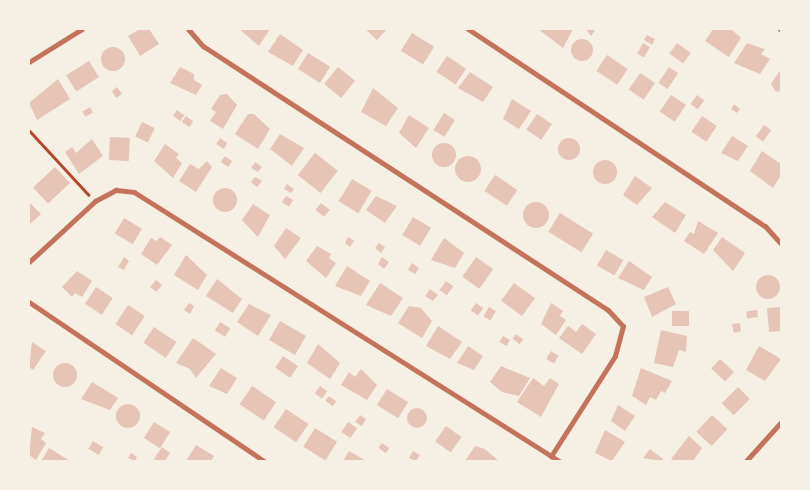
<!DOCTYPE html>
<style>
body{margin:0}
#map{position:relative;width:810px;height:490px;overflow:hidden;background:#f6efe4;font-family:Merriweather,serif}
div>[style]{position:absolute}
.building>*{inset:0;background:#e6c5b7;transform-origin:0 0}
.round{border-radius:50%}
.path>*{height:2.5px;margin:-1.25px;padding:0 1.25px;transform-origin:1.25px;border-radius:1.25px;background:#b5482f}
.minor>*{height:5px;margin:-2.5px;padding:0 2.5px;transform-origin:2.5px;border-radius:2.5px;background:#c5725c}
span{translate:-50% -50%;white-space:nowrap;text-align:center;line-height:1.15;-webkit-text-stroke:5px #f6efe4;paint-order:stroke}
.frame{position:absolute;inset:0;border:30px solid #f6efe4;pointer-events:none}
</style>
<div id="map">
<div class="building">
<i style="clip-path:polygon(140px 29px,149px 29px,159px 44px,140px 56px,128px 36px)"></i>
<i style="clip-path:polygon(239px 29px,270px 29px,259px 46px)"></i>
<i style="clip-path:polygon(365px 29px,387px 29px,377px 40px)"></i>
<i style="clip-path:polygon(538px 29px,573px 29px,563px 48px)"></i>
<i style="clip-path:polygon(586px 29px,594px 29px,595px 30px,591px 36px)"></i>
<i style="clip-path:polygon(713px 29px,731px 29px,741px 38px,729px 57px,705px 41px)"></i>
<i style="left:412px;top:33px;width:26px;height:21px;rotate:32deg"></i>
<i style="clip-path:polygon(280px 34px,303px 50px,293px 66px,268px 52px)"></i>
<i style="clip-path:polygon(647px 35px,655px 39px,652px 45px,644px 40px)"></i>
<i class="round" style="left:571px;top:39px;width:22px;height:22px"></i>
<i style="left:643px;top:43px;width:8px;height:12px;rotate:30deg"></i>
<i style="left:677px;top:43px;width:17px;height:13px;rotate:36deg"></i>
<i style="clip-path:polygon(747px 43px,765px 49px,761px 54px,770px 59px,760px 74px,734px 63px)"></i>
<i class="round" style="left:101px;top:47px;width:24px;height:24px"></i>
<i style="left:308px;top:53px;width:26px;height:19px;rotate:32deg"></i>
<i style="left:607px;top:55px;width:25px;height:19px;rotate:34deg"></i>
<i style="left:447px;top:56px;width:23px;height:19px;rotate:34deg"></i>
<i style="left:89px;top:61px;width:19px;height:27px;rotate:58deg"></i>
<i style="clip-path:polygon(180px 67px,194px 74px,194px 80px,202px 85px,196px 95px,170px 83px)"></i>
<i style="left:338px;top:67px;width:22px;height:22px;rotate:39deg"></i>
<i style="left:669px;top:67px;width:11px;height:19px;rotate:34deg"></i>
<i style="clip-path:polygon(781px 69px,781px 91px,776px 92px,771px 84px)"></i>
<i style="clip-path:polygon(470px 72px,493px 87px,483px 102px,458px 88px)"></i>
<i style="left:640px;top:73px;width:18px;height:20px;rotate:34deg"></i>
<i style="clip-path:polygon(58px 79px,70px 99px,37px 120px,29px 103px)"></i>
<i style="clip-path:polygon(117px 87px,122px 94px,116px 98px,112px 91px)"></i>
<i style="clip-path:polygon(373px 88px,398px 108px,386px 126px,361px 112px)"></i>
<i style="clip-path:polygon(227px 94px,237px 105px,223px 129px,210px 121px,216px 112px,211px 109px,220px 95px)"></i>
<i style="left:671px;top:95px;width:18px;height:20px;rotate:34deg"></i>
<i style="left:697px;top:95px;width:9px;height:11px;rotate:36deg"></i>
<i style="clip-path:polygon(512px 99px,531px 111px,519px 129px,503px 119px)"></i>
<i style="clip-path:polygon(734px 104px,740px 109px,737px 113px,731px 109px)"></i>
<i style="left:90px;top:107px;width:6px;height:9px;rotate:59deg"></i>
<i style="left:177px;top:110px;width:9px;height:7px;rotate:36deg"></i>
<i style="left:444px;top:113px;width:13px;height:20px;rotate:32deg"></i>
<i style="clip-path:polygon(248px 114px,254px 114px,270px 129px,258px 149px,235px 134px)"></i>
<i style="left:537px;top:114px;width:18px;height:19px;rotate:34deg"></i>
<i style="clip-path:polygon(409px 115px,429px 128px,416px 148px,399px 133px)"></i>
<i style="left:186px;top:116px;width:9px;height:7px;rotate:36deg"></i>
<i style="left:702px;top:116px;width:18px;height:19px;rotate:34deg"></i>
<i style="left:142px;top:122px;width:14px;height:16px;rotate:25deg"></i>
<i style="left:764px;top:125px;width:9px;height:14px;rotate:36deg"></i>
<i style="clip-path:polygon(280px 134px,304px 148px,292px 166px,270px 149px)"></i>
<i style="clip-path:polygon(732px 136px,748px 146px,738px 161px,721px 153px)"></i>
<i style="left:110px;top:137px;width:20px;height:23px;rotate:3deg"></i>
<i class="round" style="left:558px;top:138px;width:22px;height:22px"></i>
<i style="clip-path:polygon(220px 138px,227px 143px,224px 149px,216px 144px)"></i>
<i style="clip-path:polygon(92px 139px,103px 156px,79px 174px,65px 152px,72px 147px,76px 153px)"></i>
<i class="round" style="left:432px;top:143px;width:24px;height:24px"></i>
<i style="clip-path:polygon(165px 144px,179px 154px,176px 158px,182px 163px,173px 178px,154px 161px)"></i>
<i style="clip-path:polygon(762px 151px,781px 164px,781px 175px,773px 188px,750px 171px)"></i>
<i style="left:315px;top:153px;width:29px;height:28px;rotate:38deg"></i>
<i style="left:225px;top:156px;width:9px;height:7px;rotate:36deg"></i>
<i class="round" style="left:455px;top:156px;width:26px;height:26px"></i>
<i class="round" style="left:593px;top:160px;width:24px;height:24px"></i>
<i style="clip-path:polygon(207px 161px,212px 167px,196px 192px,179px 181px,190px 164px,199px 169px)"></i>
<i style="clip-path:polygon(255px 162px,262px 167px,258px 172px,251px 168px)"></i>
<i style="left:55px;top:167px;width:22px;height:30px;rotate:47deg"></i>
<i style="left:495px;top:175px;width:27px;height:19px;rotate:34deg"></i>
<i style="clip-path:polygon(635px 176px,652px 188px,637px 205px,623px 195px)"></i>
<i style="clip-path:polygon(255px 177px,262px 181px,257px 187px,251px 182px)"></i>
<i style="left:352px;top:179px;width:23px;height:26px;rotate:31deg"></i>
<i style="clip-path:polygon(287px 184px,294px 189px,291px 193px,284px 189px)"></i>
<i class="round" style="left:213px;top:188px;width:24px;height:24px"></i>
<i style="clip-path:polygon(286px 196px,293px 200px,289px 207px,282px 202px)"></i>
<i style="clip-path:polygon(376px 196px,397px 206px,385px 223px,366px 210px)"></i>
<i style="clip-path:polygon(29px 202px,41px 214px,29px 225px)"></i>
<i style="clip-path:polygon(665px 202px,686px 215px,675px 233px,652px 217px)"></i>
<i class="round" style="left:523px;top:202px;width:26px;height:26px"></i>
<i style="left:321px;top:203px;width:11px;height:9px;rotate:38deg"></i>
<i style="clip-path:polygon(253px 204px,270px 215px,258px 237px,242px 220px)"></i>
<i style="left:560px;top:213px;width:39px;height:22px;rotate:32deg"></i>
<i style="left:413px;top:217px;width:21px;height:21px;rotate:31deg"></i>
<i style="left:124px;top:218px;width:21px;height:18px;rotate:31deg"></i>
<i style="clip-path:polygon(698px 221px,718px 233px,704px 254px,684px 241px,690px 232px,694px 234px)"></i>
<i style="clip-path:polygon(286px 228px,301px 238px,285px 259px,274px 246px)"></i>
<i style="clip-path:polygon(160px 237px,172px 245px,157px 265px,141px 254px,151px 238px,157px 241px)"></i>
<i style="clip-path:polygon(348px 237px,354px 241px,350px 247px,345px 243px)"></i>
<i style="clip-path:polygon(722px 237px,745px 253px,733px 271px,713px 250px)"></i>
<i style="clip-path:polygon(444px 238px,464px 253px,455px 268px,431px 260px)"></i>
<i style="clip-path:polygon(379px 243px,385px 247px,381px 253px,375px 248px)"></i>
<i style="clip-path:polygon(317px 246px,331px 254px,329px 258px,336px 263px,326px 278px,306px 261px)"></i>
<i style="left:606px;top:250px;width:20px;height:18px;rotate:30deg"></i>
<i style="clip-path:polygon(186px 255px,207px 275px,198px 290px,174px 275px)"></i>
<i style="clip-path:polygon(124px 257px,129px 261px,124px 270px,118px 267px)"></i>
<i style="clip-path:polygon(382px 257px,389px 262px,384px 269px,378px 264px)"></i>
<i style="left:476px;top:257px;width:21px;height:24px;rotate:35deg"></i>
<i style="clip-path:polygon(629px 261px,652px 277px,644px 290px,618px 278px)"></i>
<i style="clip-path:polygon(412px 263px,419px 268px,415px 274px,408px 270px)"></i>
<i style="clip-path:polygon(347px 266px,370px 281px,361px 296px,335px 286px)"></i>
<i style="clip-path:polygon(77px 271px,92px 281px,82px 297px,75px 293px,72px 297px,62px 287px)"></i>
<i class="round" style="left:756px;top:275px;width:24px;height:24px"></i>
<i style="clip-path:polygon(217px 279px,242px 299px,233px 313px,206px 296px)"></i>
<i style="left:156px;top:280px;width:8px;height:9px;rotate:40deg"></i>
<i style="left:446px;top:281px;width:9px;height:11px;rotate:36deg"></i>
<i style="clip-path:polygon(380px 283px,403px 298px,391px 316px,366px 305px)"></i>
<i style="left:514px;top:283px;width:26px;height:22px;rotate:36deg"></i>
<i style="left:96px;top:287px;width:20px;height:20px;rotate:33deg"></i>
<i style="clip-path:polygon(668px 287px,676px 304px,652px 317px,644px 297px)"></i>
<i style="clip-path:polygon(430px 289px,438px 295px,433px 301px,425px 296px)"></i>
<i style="clip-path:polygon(189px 303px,194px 306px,190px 314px,184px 310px)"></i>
<i style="left:476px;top:303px;width:9px;height:9px;rotate:36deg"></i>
<i style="clip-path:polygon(551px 303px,563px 311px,560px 316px,566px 320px,556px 335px,541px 324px)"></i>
<i style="clip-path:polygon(249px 304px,271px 315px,258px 336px,237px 322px)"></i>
<i style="left:128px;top:305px;width:20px;height:23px;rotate:33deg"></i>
<i style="clip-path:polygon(409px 306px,421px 308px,432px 321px,422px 338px,398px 323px)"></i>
<i style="left:489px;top:307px;width:8px;height:11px;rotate:30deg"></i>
<i style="clip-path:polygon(781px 307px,781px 331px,769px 332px,767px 308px)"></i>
<i style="left:757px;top:310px;width:7px;height:11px;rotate:82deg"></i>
<i style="left:689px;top:311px;width:15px;height:17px;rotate:90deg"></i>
<i style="left:280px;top:321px;width:30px;height:22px;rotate:30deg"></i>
<i style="left:220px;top:322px;width:12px;height:10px;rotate:31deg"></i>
<i style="clip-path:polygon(740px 323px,741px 331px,734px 333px,732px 324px)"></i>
<i style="clip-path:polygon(582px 324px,596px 334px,582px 354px,559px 338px,568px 326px,576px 332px)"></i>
<i style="clip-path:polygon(438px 326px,462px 342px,450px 359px,426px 346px)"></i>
<i style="left:154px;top:327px;width:27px;height:19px;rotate:34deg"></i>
<i style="clip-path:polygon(661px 330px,687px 336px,686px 352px,679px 350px,673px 367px,654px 363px)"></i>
<i style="left:516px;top:334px;width:9px;height:6px;rotate:36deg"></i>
<i style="left:503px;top:336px;width:8px;height:7px;rotate:30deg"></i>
<i style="clip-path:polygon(193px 338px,216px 354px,196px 378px,190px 369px,176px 363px)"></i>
<i style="clip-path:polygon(32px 342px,46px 351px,33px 370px,29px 367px)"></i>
<i style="clip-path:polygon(318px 344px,340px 363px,330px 379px,307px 363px)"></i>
<i style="clip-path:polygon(468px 346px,483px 356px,474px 370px,457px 363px)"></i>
<i style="clip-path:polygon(759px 346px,781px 359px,765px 381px,746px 370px)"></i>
<i style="left:551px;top:351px;width:9px;height:9px;rotate:32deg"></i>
<i style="left:283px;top:356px;width:18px;height:14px;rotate:34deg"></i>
<i style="left:720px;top:359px;width:19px;height:13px;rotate:43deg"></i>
<i class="round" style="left:53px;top:363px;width:24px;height:24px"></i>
<i style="clip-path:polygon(501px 366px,530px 378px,519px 396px,502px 392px,490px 382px)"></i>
<i style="clip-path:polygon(221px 368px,237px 378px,227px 394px,209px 386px)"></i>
<i style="clip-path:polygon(641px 368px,672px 381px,665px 393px,661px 391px,656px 400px,650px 397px,646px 405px,632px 396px)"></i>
<i style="clip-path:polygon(361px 369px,377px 385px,367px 400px,341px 385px,349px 372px,355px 377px)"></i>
<i style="clip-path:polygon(533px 378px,544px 386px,550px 378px,559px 384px,541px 417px,517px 402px)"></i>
<i style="clip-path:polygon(92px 382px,118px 398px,110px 410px,81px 399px)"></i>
<i style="left:252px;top:386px;width:29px;height:22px;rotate:34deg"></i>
<i style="left:320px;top:386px;width:9px;height:9px;rotate:36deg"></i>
<i style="left:738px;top:387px;width:17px;height:23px;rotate:45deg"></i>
<i style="left:387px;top:389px;width:25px;height:19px;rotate:32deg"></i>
<i style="left:329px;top:396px;width:9px;height:6px;rotate:36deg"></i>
<i class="round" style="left:116px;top:404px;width:24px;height:24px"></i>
<i style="clip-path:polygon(618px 405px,635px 416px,625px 431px,611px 421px)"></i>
<i class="round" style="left:407px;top:408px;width:20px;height:20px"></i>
<i style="left:286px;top:409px;width:27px;height:22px;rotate:34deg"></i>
<i style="clip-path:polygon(360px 415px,366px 419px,362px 426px,355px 422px)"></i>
<i style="left:712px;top:415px;width:21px;height:23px;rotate:43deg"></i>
<i style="left:154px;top:422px;width:19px;height:19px;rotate:32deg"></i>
<i style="left:348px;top:422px;width:11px;height:12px;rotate:34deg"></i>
<i style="left:446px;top:426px;width:19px;height:19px;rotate:35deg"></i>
<i style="clip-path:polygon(32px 427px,45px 433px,41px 439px,46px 443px,36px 460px,29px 455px)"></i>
<i style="left:315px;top:428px;width:26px;height:22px;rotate:32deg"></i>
<i style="clip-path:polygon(605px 430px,625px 442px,612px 461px,595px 453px)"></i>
<i style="clip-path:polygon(689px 436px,702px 448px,693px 461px,674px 461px,671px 459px)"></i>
<i style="left:93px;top:441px;width:12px;height:9px;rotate:31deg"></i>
<i style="left:382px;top:443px;width:9px;height:6px;rotate:36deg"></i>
<i style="clip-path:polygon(196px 445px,214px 456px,211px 461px,186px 461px)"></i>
<i style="clip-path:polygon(475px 446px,485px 449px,499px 461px,465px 461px)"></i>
<i style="clip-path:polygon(162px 447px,170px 453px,165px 461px,157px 461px,154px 459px)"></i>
<i style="clip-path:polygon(49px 448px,70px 461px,41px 461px)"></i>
<i style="clip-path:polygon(650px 449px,663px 459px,661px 461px,643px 458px)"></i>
<i style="clip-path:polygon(349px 451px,366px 461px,343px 461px)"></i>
<i style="clip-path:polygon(413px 451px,420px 455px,416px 461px,409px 458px)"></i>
<i style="clip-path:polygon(131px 453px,137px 457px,135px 461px,128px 458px)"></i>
</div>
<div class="path">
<i style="left:29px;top:130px;width:88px;rotate:47.3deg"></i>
</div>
<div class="minor">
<i style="left:188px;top:29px;width:23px;rotate:49deg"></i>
<i style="left:203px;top:46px;width:483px;rotate:33.1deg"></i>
<i style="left:608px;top:310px;width:22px;rotate:47deg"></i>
<i style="left:623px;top:326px;width:31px;rotate:105deg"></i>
<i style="left:615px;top:356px;width:119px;rotate:122.6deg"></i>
<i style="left:468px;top:29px;width:356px;rotate:33.6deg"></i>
<i style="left:765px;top:226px;width:24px;rotate:48deg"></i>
<i style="left:780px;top:29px;width:1px"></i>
<i style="left:29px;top:62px;width:62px;rotate:-31.9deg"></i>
<i style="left:29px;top:262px;width:90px;rotate:-42.7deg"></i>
<i style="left:95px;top:201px;width:24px;rotate:-28deg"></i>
<i style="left:116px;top:190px;width:18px;rotate:6deg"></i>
<i style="left:134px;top:192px;width:503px;rotate:32.33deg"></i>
<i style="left:29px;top:302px;width:284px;rotate:34.1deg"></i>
<i style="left:746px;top:461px;width:52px;rotate:-48.1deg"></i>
</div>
<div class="frame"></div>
</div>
